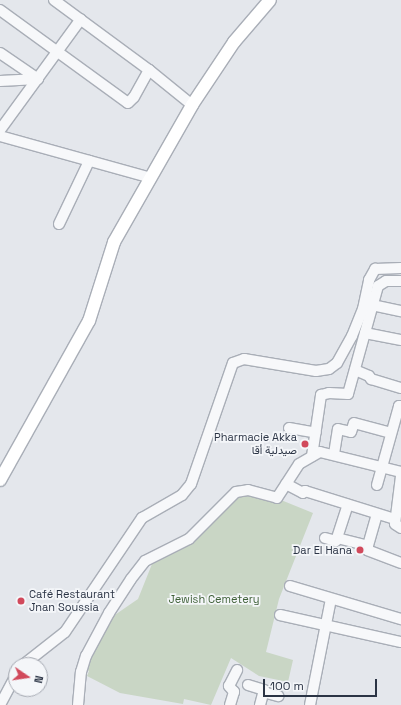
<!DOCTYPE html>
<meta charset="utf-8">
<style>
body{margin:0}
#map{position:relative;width:401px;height:705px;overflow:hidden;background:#e4e7ec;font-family:"Space Grotesk",Vazirmatn,sans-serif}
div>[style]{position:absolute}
.green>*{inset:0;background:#c9d6c5}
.roads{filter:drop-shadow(1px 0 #a9aeb7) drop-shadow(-1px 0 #a9aeb7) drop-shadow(0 1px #a9aeb7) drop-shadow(0 -1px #a9aeb7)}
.minor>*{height:10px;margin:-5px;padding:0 5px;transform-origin:5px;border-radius:5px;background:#f7f8fa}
.major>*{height:12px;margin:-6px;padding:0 6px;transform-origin:6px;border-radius:6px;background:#fff}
.dots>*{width:11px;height:11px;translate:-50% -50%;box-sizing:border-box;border:2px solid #f4f6f9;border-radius:50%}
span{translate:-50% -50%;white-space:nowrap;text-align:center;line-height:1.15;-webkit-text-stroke:3.5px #f4f6f9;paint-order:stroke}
.poi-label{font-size:11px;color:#2b3445}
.right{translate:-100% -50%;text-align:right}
.left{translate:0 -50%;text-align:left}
.park-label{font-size:11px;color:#3f6138}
.north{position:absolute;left:8px;top:657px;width:40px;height:40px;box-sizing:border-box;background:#f4f6f9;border:1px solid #a4a8b1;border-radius:50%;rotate:103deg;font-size:11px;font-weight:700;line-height:16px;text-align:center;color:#2b3445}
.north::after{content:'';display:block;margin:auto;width:14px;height:18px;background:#d1495b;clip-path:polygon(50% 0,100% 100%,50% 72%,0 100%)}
.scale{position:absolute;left:263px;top:679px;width:114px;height:18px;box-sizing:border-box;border:2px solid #2b3445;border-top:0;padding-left:5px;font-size:12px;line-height:14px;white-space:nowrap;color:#2b3445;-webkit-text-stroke:3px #f4f6f9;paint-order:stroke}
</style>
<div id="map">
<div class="green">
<i style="clip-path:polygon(243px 492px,281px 500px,313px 513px,279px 599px,266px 652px,293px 660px,288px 682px,259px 676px,231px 658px,211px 705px,184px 699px,183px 704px,120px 693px,87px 676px,89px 671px,84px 669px,106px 621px,138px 599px,152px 564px,183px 547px)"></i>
</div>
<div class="roads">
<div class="minor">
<i style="left:54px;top:0;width:118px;rotate:36.4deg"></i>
<i style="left:149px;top:70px;width:55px;rotate:39.1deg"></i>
<i style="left:0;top:10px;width:158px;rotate:36deg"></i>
<i style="left:128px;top:103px;width:8px;rotate:-45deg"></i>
<i style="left:134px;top:97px;width:31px;rotate:-61deg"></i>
<i style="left:0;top:53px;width:46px;rotate:34.4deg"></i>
<i style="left:0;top:81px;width:38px;rotate:-3deg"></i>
<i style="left:0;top:130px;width:137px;rotate:-53.9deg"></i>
<i style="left:0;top:136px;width:157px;rotate:15.5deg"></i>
<i style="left:59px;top:224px;width:70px;rotate:-64.5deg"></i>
<i style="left:372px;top:305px;width:30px;rotate:12deg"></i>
<i style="left:365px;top:333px;width:37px;rotate:11deg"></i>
<i style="left:355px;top:370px;width:15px;rotate:23deg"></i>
<i style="left:369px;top:376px;width:4px;rotate:56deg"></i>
<i style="left:371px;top:379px;width:31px;rotate:17deg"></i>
<i style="left:289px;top:428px;width:27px;rotate:10deg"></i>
<i style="left:334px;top:454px;width:25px;rotate:-81deg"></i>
<i style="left:338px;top:429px;width:13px;rotate:13deg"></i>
<i style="left:351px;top:432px;width:9px;rotate:-72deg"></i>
<i style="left:354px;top:423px;width:38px;rotate:15deg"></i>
<i style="left:312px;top:456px;width:62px;rotate:-81.6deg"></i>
<i style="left:321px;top:395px;width:8px;rotate:-14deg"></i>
<i style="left:329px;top:393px;width:19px;rotate:3deg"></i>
<i style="left:348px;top:394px;width:112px;rotate:-74.5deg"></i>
<i style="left:378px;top:286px;width:9px;rotate:-32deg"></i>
<i style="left:386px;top:281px;width:15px"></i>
<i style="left:401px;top:476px;width:48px;rotate:97.1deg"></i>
<i style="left:395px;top:524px;width:7px;rotate:34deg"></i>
<i style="left:286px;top:484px;width:19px;rotate:28deg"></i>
<i style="left:303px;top:493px;width:3px;rotate:-45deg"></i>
<i style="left:305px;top:491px;width:94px;rotate:17.3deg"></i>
<i style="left:377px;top:485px;width:82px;rotate:-74.4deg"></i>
<i style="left:399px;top:406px;width:2px"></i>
<i style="left:377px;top:514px;width:37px;rotate:106deg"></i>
<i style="left:367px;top:550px;width:36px;rotate:21deg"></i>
<i style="left:325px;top:538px;width:11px;rotate:15deg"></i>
<i style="left:336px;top:541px;width:38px;rotate:-72deg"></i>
<i style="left:337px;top:538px;width:32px;rotate:14deg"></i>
<i style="left:290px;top:586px;width:116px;rotate:16.6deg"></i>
<i style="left:280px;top:615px;width:124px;rotate:12.6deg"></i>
<i style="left:23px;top:665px;width:53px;rotate:-38.2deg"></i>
<i style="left:65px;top:632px;width:138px;rotate:-56deg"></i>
<i style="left:142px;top:518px;width:46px;rotate:-29.9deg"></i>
<i style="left:182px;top:495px;width:14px;rotate:-51deg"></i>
<i style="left:191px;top:484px;width:128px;rotate:-70.9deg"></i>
<i style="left:233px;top:363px;width:12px;rotate:-20deg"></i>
<i style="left:244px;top:359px;width:73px;rotate:9.5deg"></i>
<i style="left:316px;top:371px;width:13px;rotate:-9deg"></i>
<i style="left:329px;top:369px;width:10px;rotate:-37deg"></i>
<i style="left:337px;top:363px;width:31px;rotate:-61deg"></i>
<i style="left:352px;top:336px;width:29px;rotate:-68deg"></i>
<i style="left:363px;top:309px;width:30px;rotate:-78deg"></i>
<i style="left:369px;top:280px;width:13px;rotate:-61deg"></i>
<i style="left:375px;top:269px;width:26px;rotate:-2deg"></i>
<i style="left:248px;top:685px;width:17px;rotate:17deg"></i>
<i style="left:264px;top:690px;width:16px;rotate:105deg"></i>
<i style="left:263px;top:692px;width:16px;rotate:15deg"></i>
<i style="left:0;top:705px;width:34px;rotate:-62deg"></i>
<i style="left:78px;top:705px;width:33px;rotate:-85deg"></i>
<i style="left:81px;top:672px;width:17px;rotate:-73deg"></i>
<i style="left:86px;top:656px;width:49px;rotate:-61.9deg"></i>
<i style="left:109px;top:613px;width:40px;rotate:-57.1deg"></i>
<i style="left:131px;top:579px;width:23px;rotate:-52deg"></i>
<i style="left:145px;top:561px;width:49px;rotate:-26.6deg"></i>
<i style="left:189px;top:539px;width:66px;rotate:-45deg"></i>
<i style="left:236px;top:492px;width:12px;rotate:-9deg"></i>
<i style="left:248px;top:490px;width:30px;rotate:15deg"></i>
<i style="left:277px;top:498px;width:40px;rotate:-57.1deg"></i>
<i style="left:299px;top:464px;width:24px;rotate:-30deg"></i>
<i style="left:320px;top:452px;width:83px;rotate:13.9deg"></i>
<i style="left:230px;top:705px;width:14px;rotate:-73deg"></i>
<i style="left:234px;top:692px;width:8px;rotate:-130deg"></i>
<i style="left:229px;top:686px;width:18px;rotate:-63deg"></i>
<i style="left:310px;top:705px;width:108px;rotate:-78.8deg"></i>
</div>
<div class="major">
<i style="left:0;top:480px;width:182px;rotate:-60.8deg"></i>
<i style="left:89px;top:321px;width:83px;rotate:-72.4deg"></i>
<i style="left:114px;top:242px;width:158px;rotate:-60.3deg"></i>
<i style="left:192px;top:105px;width:76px;rotate:-56.3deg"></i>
<i style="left:234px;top:42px;width:55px;rotate:-49.4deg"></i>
</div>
</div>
<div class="dots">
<i style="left:305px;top:444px;background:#d1495b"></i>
<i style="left:360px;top:550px;background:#d1495b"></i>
<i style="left:21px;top:601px;background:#d1495b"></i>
</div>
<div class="poi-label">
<span class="right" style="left:297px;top:444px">Pharmacie Akka<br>صيدلية أقا</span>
<span class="right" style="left:352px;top:550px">Dar El Hana</span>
<span class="left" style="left:29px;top:601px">Café Restaurant<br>Jnan Soussia</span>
</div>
<div class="park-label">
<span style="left:214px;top:599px">Jewish Cemetery</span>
</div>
<div class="north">N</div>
<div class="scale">100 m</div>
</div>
